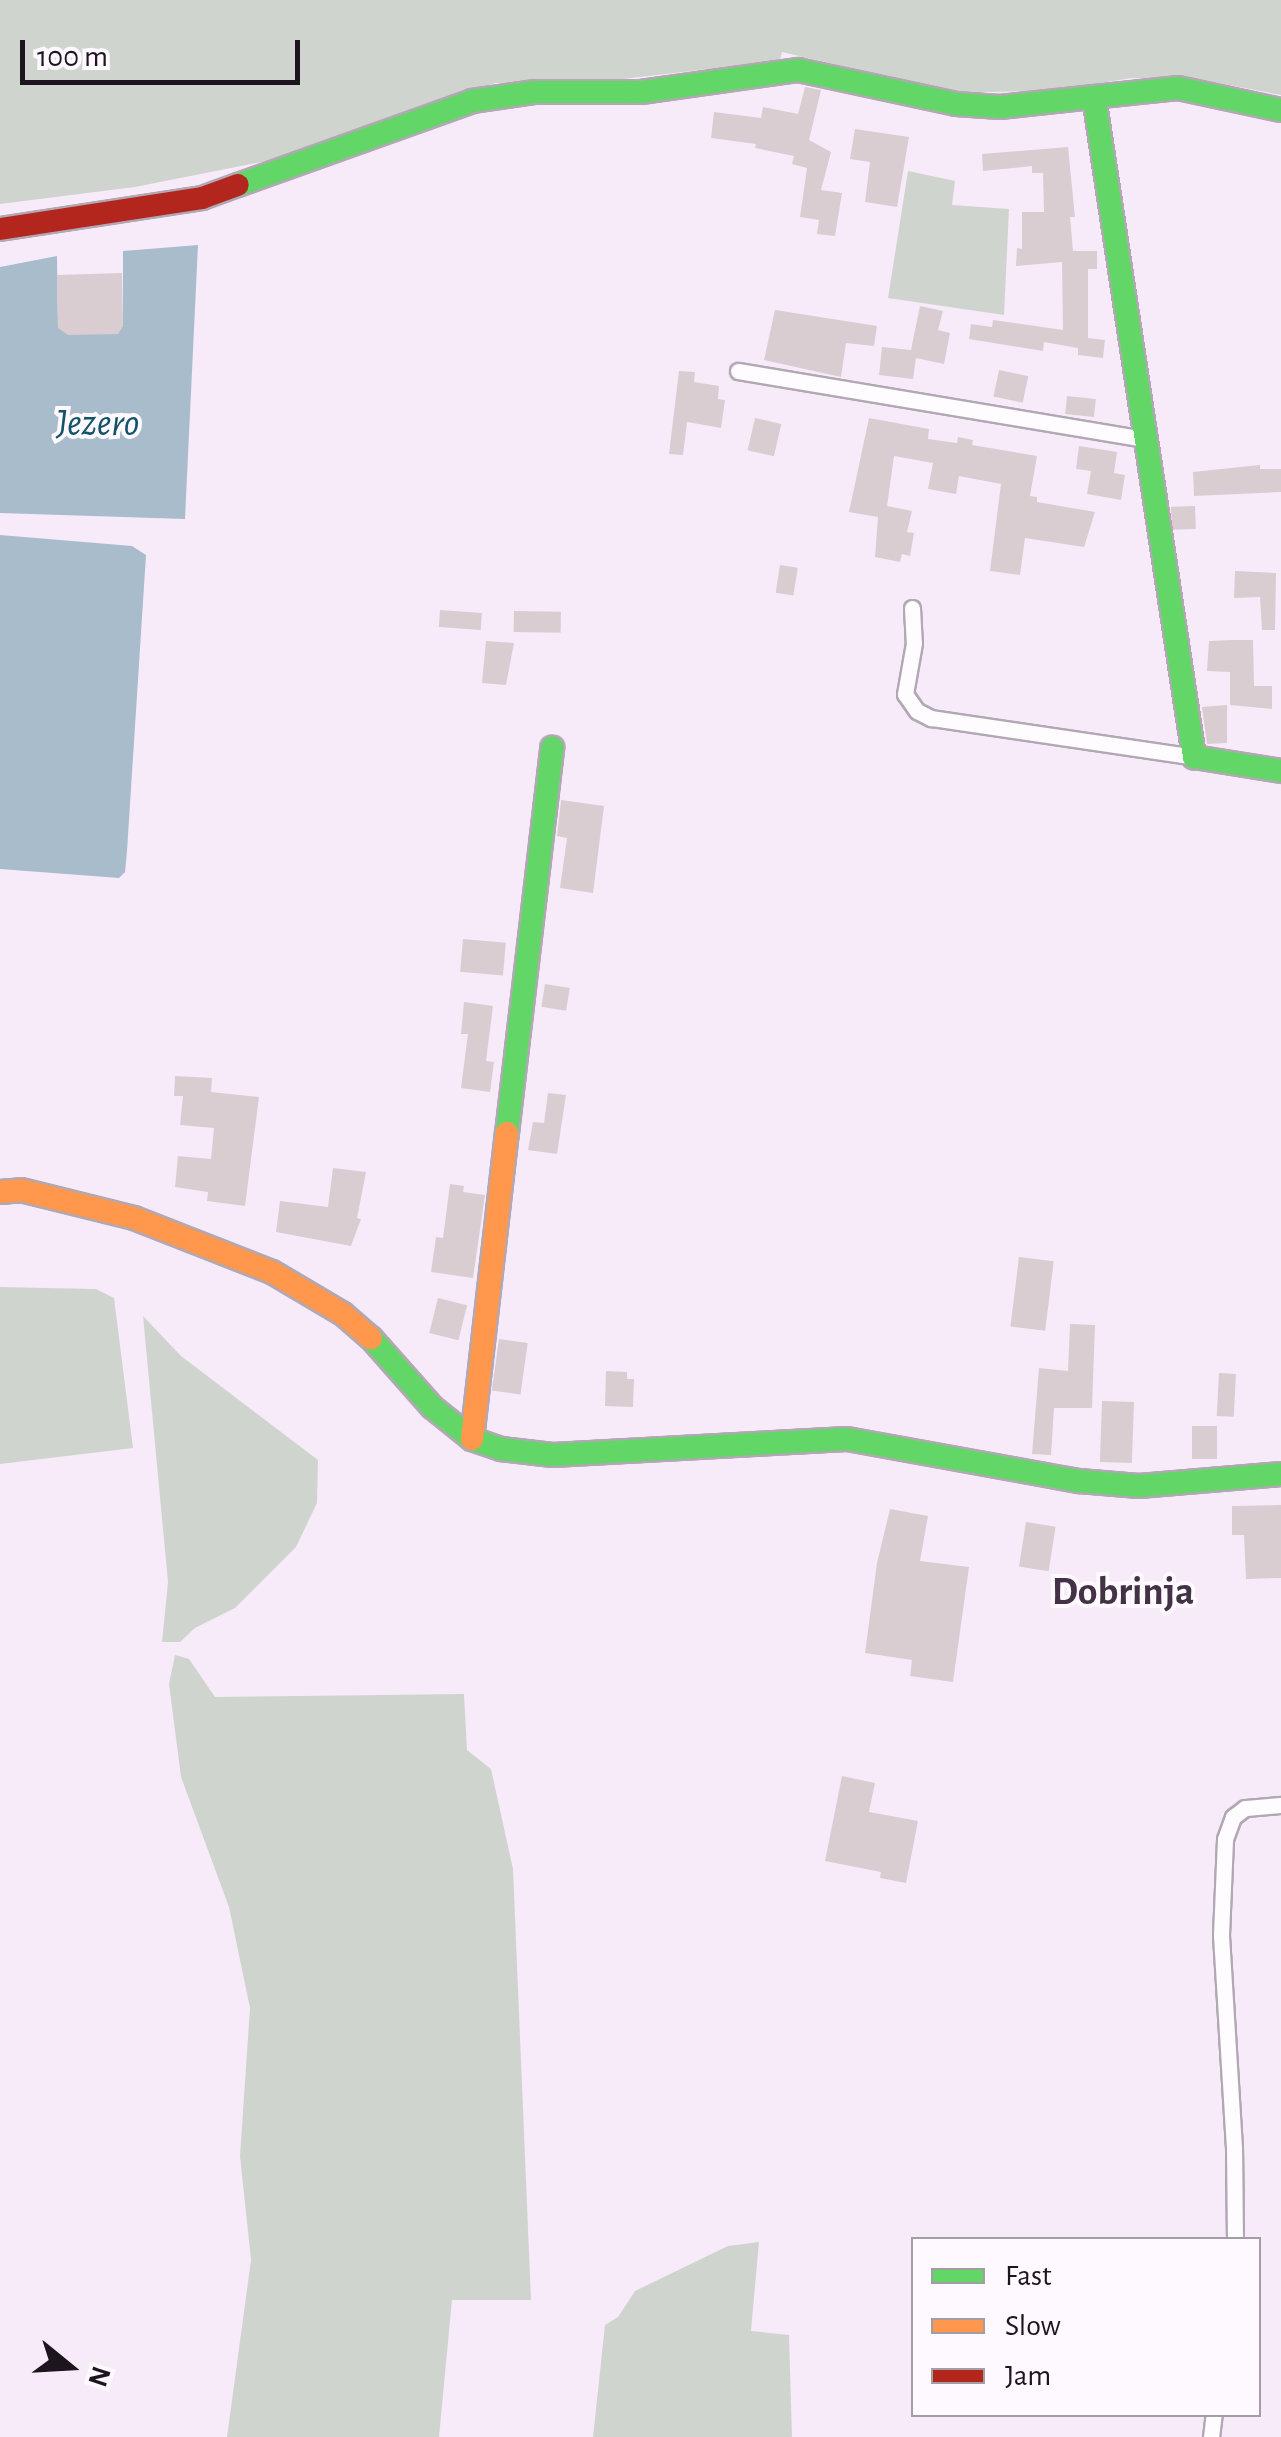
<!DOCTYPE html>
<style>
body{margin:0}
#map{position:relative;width:1281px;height:2437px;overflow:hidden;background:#f7ebf9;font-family:"Alegreya Sans",sans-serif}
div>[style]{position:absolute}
.green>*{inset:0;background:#cfd5ce}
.water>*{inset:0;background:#a9bccc}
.building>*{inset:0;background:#d9cdd2;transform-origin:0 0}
.roads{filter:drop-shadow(2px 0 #b2a8b4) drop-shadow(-2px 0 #b2a8b4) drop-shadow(0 2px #b2a8b4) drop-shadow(0 -2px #b2a8b4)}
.street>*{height:15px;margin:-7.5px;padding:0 7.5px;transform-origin:7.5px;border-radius:7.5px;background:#fefcfe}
.fast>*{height:22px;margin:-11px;padding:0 11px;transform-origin:11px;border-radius:11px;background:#63d668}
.slow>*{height:22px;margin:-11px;padding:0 11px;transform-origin:11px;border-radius:11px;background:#ff974d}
.jam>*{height:22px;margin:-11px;padding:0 11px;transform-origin:11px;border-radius:11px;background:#b3261e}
span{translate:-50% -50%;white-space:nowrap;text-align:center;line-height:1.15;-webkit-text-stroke:8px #fdf9fe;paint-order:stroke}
.water-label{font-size:38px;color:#12536a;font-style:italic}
.quarter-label{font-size:40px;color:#433146;font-weight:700}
.legend{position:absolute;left:911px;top:2237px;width:350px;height:180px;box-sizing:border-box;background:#fdf9fe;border:2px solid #a39ea4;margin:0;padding:12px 18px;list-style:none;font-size:30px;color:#1d151e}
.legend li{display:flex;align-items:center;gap:20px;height:50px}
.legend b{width:50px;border:2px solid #a39ea4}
.north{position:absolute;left:20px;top:2317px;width:100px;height:100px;-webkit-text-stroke:8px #fdf9fe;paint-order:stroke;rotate:108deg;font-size:28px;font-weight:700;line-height:40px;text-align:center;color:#1d151e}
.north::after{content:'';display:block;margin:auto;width:35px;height:45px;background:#1d151e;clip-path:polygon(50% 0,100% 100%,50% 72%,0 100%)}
.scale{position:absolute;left:20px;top:40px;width:280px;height:45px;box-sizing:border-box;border:5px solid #1d151e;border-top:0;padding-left:12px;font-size:30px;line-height:35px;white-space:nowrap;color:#1d151e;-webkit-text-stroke:8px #fdf9fe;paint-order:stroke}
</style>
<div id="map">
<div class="green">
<i style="clip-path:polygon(0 0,1281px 0,1281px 95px,1213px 82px,1132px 78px,1055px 90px,958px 93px,782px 52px,775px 82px,706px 96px,708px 69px,615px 80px,495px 83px,292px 156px,135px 187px,0 204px)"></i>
<i style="clip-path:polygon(908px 171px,955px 181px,952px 205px,1009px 209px,1004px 315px,888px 298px)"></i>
<i style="clip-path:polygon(0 1287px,96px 1289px,114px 1298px,133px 1448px,0 1464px)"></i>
<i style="clip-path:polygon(143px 1316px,181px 1356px,318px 1460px,317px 1503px,296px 1547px,235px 1608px,195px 1628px,180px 1642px,162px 1642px,168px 1582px)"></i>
<i style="clip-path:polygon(175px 1655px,189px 1659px,215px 1697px,464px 1694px,467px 1750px,491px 1769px,513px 1869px,531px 2300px,452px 2300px,439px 2437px,227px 2437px,251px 2260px,240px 2156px,250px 2008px,229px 1907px,181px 1777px,169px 1684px)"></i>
<i style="clip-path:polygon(759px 2242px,751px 2331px,789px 2335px,792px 2437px,593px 2437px,605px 2325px,618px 2317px,635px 2291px,728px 2246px)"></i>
</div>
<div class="water">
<i style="clip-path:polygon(198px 245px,185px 519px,0 513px,0 267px,57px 256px,58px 328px,117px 334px,123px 326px,123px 251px)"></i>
<i style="clip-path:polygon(0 535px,132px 546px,146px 555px,127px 851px,125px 872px,119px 878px,0 869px)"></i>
</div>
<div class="building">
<i style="clip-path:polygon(805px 87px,821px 90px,809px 140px,831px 152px,821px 190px,842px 193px,835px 236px,817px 234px,819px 220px,800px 217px,807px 168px,792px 164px,794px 156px,755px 148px,756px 144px,711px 138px,714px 112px,761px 118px,763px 107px,798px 114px)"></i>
<i style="clip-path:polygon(855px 129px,909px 137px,897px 207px,865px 202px,870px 162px,850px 159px)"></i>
<i style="clip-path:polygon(1068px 147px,1075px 217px,1070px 217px,1073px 251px,1097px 251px,1097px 269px,1088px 269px,1088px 338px,1105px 340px,1103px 358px,1078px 355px,1078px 348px,1044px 342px,1043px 351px,969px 339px,971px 324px,992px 327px,993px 320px,1063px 330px,1062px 262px,1016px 266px,1017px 248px,1022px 249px,1022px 212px,1044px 212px,1043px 173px,1032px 173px,1032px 166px,983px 171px,982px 154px)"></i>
<i style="clip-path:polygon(122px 273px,123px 326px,118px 334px,68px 335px,58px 328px,57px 275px)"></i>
<i style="clip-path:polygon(920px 306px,943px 311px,938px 330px,950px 333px,944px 364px,916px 358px,913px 379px,879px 375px,882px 347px,911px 350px)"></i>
<i style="clip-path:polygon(775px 310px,877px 326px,874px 346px,846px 343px,841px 377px,764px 360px)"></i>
<i style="left:999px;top:370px;width:30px;height:27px;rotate:12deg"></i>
<i style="clip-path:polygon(679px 371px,695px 372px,694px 382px,719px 386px,718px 399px,725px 400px,721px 428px,687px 422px,683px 455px,669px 454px)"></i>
<i style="left:1067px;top:396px;width:29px;height:18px;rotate:6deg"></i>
<i style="left:755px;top:418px;width:27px;height:33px;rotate:13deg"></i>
<i style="clip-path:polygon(869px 418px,929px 429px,928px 439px,957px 443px,958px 437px,973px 440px,972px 445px,1037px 456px,1030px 496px,1037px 497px,1037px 502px,1095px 512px,1084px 547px,1025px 538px,1020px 575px,990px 571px,1001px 484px,959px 476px,956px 494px,928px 489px,933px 463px,894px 456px,887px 506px,912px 511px,907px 532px,914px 533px,910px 556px,902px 554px,900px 562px,875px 557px,878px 517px,849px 512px)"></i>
<i style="clip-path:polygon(1079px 446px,1117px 452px,1114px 473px,1125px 475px,1121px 500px,1087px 494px,1091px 471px,1076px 469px)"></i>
<i style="clip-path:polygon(1260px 465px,1260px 469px,1281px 469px,1281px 492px,1194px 496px,1193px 472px)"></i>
<i style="left:1195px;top:506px;width:23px;height:24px;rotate:88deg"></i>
<i style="left:780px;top:565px;width:18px;height:28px;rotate:9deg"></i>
<i style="clip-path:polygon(1235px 571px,1276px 573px,1275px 630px,1262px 630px,1260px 597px,1234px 598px)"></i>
<i style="left:440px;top:610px;width:42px;height:17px;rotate:4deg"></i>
<i style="left:514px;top:611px;width:47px;height:21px;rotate:1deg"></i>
<i style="clip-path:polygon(1233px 640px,1253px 640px,1254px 686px,1272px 686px,1272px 709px,1230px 705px,1230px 672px,1207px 671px,1209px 641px)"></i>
<i style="clip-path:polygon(486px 641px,514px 643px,506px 685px,482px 683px)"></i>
<i style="clip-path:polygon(1227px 705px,1227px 743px,1207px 744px,1202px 707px)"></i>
<i style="clip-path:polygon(561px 800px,604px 806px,593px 893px,560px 888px,567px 838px,557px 836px)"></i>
<i style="left:463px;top:939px;width:43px;height:33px;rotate:5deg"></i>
<i style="left:545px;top:984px;width:25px;height:23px;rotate:9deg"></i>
<i style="clip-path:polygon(464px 1002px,493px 1006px,486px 1061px,494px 1062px,490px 1092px,461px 1088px,468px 1034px,461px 1034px)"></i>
<i style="clip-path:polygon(175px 1076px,212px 1078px,211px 1092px,259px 1097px,245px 1206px,207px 1201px,208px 1192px,175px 1187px,178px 1156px,211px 1159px,214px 1128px,180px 1125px,183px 1096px,174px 1096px)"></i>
<i style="clip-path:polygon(548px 1093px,566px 1095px,557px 1154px,528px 1150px,533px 1122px,544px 1123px)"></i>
<i style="clip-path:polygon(333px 1168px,366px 1172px,357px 1218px,361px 1219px,351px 1246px,276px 1232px,280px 1201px,328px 1207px)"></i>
<i style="clip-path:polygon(450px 1184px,464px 1186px,463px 1192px,485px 1195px,473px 1278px,431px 1272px,436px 1237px,443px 1238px)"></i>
<i style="left:1019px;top:1257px;width:35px;height:70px;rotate:7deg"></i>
<i style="left:438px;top:1298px;width:30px;height:36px;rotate:14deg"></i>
<i style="clip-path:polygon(1070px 1324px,1095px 1325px,1092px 1408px,1054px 1408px,1051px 1455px,1032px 1454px,1039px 1368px,1068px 1371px)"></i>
<i style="left:499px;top:1339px;width:29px;height:52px;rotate:8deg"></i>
<i style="clip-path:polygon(606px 1371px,627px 1372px,627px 1379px,634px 1379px,633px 1407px,605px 1406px)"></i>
<i style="left:1219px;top:1373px;width:17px;height:43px;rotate:3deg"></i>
<i style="left:1102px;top:1401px;width:32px;height:61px;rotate:2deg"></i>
<i style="left:1192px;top:1426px;width:25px;height:33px"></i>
<i style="clip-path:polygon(1281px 1505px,1281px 1578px,1246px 1579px,1244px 1535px,1232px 1535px,1232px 1506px)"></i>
<i style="clip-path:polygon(890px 1509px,928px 1516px,920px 1561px,969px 1567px,953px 1682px,910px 1676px,912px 1660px,865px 1653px,877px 1563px)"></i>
<i style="left:1026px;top:1522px;width:30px;height:45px;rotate:9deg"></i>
<i style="clip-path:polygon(842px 1776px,875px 1783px,869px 1812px,918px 1821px,906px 1883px,880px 1878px,881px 1872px,825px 1861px)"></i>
</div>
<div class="roads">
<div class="street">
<i style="left:738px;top:371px;width:413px;rotate:9.5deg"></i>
<i style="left:912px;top:608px;width:35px;rotate:87deg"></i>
<i style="left:914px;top:643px;width:52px;rotate:100deg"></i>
<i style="left:905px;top:694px;width:21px;rotate:55deg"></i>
<i style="left:917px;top:711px;width:16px;rotate:27deg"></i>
<i style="left:931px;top:718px;width:266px;rotate:8.4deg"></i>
<i style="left:1235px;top:2240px;width:92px;rotate:-90.6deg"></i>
<i style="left:1234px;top:2148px;width:213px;rotate:-93.5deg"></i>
<i style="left:1221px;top:1935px;width:96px;rotate:-87.6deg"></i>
<i style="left:1225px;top:1839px;width:23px;rotate:-70deg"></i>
<i style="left:1233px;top:1817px;width:15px;rotate:-37deg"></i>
<i style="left:1245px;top:1808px;width:36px;rotate:-5deg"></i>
<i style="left:1211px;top:2437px;width:23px;rotate:-83deg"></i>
</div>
<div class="fast">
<i style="left:1094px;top:97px;width:668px;rotate:81.38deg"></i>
<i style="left:1194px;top:757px;width:88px;rotate:9.1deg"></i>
<i style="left:238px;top:185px;width:249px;rotate:-19.7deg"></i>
<i style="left:472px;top:101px;width:64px;rotate:-8.1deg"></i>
<i style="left:535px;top:92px;width:106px"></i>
<i style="left:641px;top:92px;width:159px;rotate:-8deg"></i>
<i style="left:798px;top:70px;width:162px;rotate:12.1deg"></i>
<i style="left:956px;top:104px;width:44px;rotate:3.9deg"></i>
<i style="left:1000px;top:107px;width:179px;rotate:-6.1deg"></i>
<i style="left:1178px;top:88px;width:105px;rotate:12.1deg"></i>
<i style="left:507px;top:1133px;width:388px;rotate:-83.3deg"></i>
<i style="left:371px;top:1338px;width:92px;rotate:48.5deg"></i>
<i style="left:432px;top:1407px;width:51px;rotate:38.7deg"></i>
<i style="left:472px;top:1439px;width:31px;rotate:19deg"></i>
<i style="left:501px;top:1449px;width:52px;rotate:6.6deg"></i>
<i style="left:553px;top:1455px;width:294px;rotate:-3.1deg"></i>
<i style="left:847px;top:1439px;width:236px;rotate:10.3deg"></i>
<i style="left:1079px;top:1481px;width:60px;rotate:4.8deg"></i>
<i style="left:1139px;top:1486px;width:143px;rotate:-4.8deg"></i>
</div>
<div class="slow">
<i style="left:0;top:1192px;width:21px;rotate:-5deg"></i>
<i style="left:21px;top:1190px;width:116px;rotate:13.9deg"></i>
<i style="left:134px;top:1218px;width:148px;rotate:21.4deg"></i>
<i style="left:272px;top:1272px;width:82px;rotate:30.6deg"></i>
<i style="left:343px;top:1314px;width:37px;rotate:41deg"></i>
<i style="left:472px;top:1439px;width:308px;rotate:-83.5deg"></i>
</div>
<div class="jam">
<i style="left:0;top:229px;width:204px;rotate:-8.7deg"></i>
<i style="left:202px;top:198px;width:38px;rotate:-20deg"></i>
</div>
</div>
<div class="water-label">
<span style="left:98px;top:425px">Jezero</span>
</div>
<div class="quarter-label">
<span style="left:1123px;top:1592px">Dobrinja</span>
</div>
<ul class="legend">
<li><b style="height:12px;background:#63d668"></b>Fast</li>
<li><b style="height:12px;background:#ff974d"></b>Slow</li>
<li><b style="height:12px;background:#b3261e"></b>Jam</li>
</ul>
<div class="north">N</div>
<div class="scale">100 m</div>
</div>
